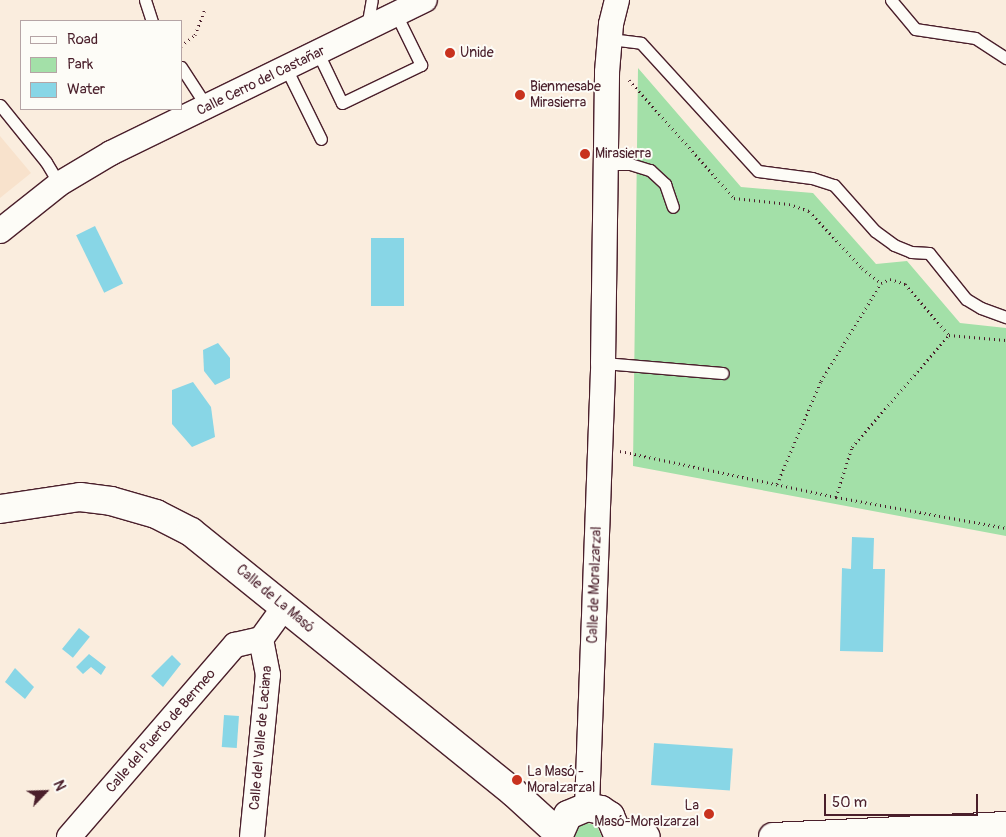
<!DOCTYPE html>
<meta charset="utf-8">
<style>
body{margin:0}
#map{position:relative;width:1006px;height:837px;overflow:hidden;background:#faedde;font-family:Pangolin,sans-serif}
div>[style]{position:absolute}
.built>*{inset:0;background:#f8e2cc}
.green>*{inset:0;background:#a3e0a8}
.water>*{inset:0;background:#88d6e6;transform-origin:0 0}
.path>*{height:3px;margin-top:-1.5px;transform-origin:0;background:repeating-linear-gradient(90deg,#4a1f2b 0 1px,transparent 0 5px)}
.roads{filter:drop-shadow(1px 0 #4a1f2b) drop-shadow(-1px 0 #4a1f2b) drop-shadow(0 1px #4a1f2b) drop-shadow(0 -1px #4a1f2b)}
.service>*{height:11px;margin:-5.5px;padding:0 5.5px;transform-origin:5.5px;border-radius:5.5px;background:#fdfcf7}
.minor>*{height:24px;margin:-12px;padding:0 12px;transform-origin:12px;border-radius:12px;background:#fdfcf7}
.tertiary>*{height:28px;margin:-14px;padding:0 14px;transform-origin:14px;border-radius:14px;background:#fdfcf7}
.dots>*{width:14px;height:14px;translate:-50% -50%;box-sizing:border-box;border:2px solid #fdfcf7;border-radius:50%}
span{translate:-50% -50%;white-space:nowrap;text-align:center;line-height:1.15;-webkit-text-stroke:4px #fdfcf7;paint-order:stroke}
.poi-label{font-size:14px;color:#4a1f2b}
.left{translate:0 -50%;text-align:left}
.right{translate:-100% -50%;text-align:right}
.street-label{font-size:14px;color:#4a1f2b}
.legend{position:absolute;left:20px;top:20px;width:162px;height:90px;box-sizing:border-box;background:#fdfcf7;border:1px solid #b5a4a5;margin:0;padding:6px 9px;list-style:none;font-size:15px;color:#4a1f2b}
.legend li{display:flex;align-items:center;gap:10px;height:25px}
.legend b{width:25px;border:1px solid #b5a4a5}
.north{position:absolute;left:20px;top:767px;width:50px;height:50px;-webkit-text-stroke:4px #fdfcf7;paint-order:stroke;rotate:66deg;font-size:14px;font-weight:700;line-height:20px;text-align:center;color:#4a1f2b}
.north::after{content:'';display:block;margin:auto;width:18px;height:22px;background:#4a1f2b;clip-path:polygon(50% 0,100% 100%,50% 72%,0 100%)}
.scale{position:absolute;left:824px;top:794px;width:154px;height:22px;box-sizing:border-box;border:2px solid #4a1f2b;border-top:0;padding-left:6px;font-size:15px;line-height:18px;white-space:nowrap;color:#4a1f2b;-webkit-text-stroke:4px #fdfcf7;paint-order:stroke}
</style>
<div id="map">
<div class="built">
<i style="clip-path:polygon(0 136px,31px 173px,0 198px)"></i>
</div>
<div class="green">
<i style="clip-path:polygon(638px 68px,741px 187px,813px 193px,876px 264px,907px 261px,960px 323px,1006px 328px,1006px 536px,633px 466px)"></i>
<i style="clip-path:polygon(588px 823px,597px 826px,602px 837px,572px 837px,578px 826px)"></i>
</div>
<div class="water">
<i style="left:95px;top:226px;width:64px;height:21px;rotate:64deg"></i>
<i style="left:371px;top:238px;width:33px;height:68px"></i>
<i style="clip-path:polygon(218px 343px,230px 358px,230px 378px,215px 385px,204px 371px,203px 350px)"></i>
<i style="clip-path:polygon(193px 382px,211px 407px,215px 437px,192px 447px,172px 424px,172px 390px)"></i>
<i style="clip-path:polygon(852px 537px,874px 538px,873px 569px,885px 569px,883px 652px,840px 651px,842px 568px,851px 569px)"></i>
<i style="left:79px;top:628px;width:14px;height:27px;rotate:39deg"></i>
<i style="clip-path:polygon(89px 654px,106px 667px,101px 675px,91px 667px,83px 674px,76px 667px)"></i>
<i style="clip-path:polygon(172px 655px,181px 664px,163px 687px,151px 676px)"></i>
<i style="clip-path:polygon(15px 668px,34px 687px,25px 699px,5px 682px)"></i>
<i style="left:224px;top:715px;width:15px;height:32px;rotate:4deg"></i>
<i style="left:654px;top:743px;width:79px;height:42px;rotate:4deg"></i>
</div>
<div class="path">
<i style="left:181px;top:46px;width:18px;rotate:-38deg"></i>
<i style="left:195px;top:35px;width:28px;rotate:-69deg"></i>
<i style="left:629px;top:80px;width:158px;rotate:48.3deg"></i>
<i style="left:734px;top:198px;width:55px;rotate:6.2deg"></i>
<i style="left:789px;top:204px;width:21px;rotate:19deg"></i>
<i style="left:809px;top:211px;width:78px;rotate:47.1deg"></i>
<i style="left:862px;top:268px;width:24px;rotate:38deg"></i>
<i style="left:881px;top:283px;width:10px;rotate:-24deg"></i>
<i style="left:890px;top:279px;width:16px;rotate:18deg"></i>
<i style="left:905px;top:284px;width:67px;rotate:49.2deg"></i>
<i style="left:949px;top:335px;width:57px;rotate:5deg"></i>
<i style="left:620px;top:451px;width:221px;rotate:12deg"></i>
<i style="left:836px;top:497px;width:173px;rotate:10.3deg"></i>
<i style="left:777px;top:484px;width:112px;rotate:-66.9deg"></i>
<i style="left:821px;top:381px;width:115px;rotate:-58.5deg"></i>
<i style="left:836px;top:497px;width:52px;rotate:-72.3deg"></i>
<i style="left:852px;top:447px;width:148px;rotate:-49.1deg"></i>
</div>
<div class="roads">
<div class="service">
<i style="left:145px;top:0;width:22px;rotate:72deg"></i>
<i style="left:891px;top:0;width:38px;rotate:50deg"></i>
<i style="left:915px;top:29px;width:61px;rotate:8.5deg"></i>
<i style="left:975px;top:38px;width:37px;rotate:33deg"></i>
<i style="left:367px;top:27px;width:27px;rotate:-80deg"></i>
<i style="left:610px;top:39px;width:31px;rotate:7deg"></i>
<i style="left:641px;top:43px;width:173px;rotate:47.6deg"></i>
<i style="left:758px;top:171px;width:54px;rotate:7.4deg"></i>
<i style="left:812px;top:178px;width:23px;rotate:18deg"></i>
<i style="left:834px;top:185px;width:62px;rotate:48.3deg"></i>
<i style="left:875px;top:231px;width:24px;rotate:36deg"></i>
<i style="left:894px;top:245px;width:18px;rotate:22deg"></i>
<i style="left:911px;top:252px;width:18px;rotate:3deg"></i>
<i style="left:929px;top:253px;width:59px;rotate:51.2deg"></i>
<i style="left:966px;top:299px;width:17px;rotate:31deg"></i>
<i style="left:981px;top:308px;width:27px;rotate:20deg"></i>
<i style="left:318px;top:53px;width:55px;rotate:64.4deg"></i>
<i style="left:342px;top:103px;width:88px;rotate:-25.7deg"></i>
<i style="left:421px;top:65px;width:57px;rotate:-116.1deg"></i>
<i style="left:181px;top:67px;width:48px;rotate:57deg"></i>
<i style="left:286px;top:68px;width:79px;rotate:63.8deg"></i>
<i style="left:0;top:105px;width:73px;rotate:51.1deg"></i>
<i style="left:46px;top:162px;width:26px;rotate:59deg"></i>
<i style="left:605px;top:164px;width:25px"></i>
<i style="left:630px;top:164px;width:21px;rotate:17deg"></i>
<i style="left:650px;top:170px;width:21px;rotate:43deg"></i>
<i style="left:665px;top:184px;width:24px;rotate:71deg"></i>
<i style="left:603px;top:363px;width:120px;rotate:4.8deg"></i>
</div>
<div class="minor">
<i style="left:0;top:231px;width:75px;rotate:-38.5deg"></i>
<i style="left:59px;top:184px;width:61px;rotate:-30.8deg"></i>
<i style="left:111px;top:153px;width:349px;rotate:-26deg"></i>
<i style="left:261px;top:639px;width:39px;rotate:-54deg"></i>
<i style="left:587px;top:807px;width:444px;rotate:-87.9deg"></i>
<i style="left:603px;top:363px;width:291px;rotate:-89.2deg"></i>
<i style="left:607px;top:72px;width:48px;rotate:-85.2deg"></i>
<i style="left:611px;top:24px;width:25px;rotate:-76deg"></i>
<i style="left:69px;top:837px;width:254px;rotate:-49.2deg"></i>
<i style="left:235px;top:645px;width:27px;rotate:-13deg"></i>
<i style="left:252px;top:837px;width:163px;rotate:-84.4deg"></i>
<i style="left:268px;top:675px;width:37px;rotate:-101deg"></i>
</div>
<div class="tertiary">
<i style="left:0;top:509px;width:81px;rotate:-8.5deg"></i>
<i style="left:80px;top:497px;width:31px;rotate:7deg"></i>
<i style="left:111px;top:501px;width:47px;rotate:16.1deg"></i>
<i style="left:156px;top:514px;width:39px;rotate:27deg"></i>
<i style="left:191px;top:532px;width:414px;rotate:38.9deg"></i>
<i style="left:513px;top:792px;width:61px;rotate:42.3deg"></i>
<i style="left:619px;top:832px;width:27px;rotate:10deg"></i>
<i style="left:558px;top:837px;width:24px;rotate:-66deg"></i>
<i style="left:568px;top:815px;width:21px;rotate:-23deg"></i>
<i style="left:587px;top:807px;width:14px;rotate:12deg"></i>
<i style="left:601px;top:810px;width:11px;rotate:34deg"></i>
<i style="left:610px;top:816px;width:23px;rotate:67deg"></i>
<i style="left:773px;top:837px;width:233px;rotate:-2.7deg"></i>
</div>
</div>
<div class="dots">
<i style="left:450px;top:53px;background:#c8321e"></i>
<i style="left:520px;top:95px;background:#c8321e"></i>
<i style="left:585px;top:154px;background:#c8321e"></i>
<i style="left:517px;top:780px;background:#c8321e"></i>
<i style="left:709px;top:814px;background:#c8321e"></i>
</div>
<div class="poi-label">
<span class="left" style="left:460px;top:53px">Unide</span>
<span class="left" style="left:530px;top:95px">Bienmesabe<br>Mirasierra</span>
<span class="left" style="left:595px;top:154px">Mirasierra</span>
<span class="left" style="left:527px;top:780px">La Masó -<br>Moralzarzal</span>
<span class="right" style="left:699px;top:814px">La<br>Masó-Moralzarzal</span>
</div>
<div class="street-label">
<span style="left:261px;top:81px;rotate:-26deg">Calle Cerro del Castañar</span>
<span style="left:595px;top:585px;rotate:-88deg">Calle de Moralzarzal</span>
<span style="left:275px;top:599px;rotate:40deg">Calle de La Masó</span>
<span style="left:161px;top:731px;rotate:-49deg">Calle del Puerto de Bermeo</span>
<span style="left:261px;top:738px;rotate:-85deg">Calle del Valle de Laciana</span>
</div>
<ul class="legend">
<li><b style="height:6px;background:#fdfcf7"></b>Road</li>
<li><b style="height:14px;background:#a3e0a8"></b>Park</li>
<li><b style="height:14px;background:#88d6e6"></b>Water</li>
</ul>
<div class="north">N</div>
<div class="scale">50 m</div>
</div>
